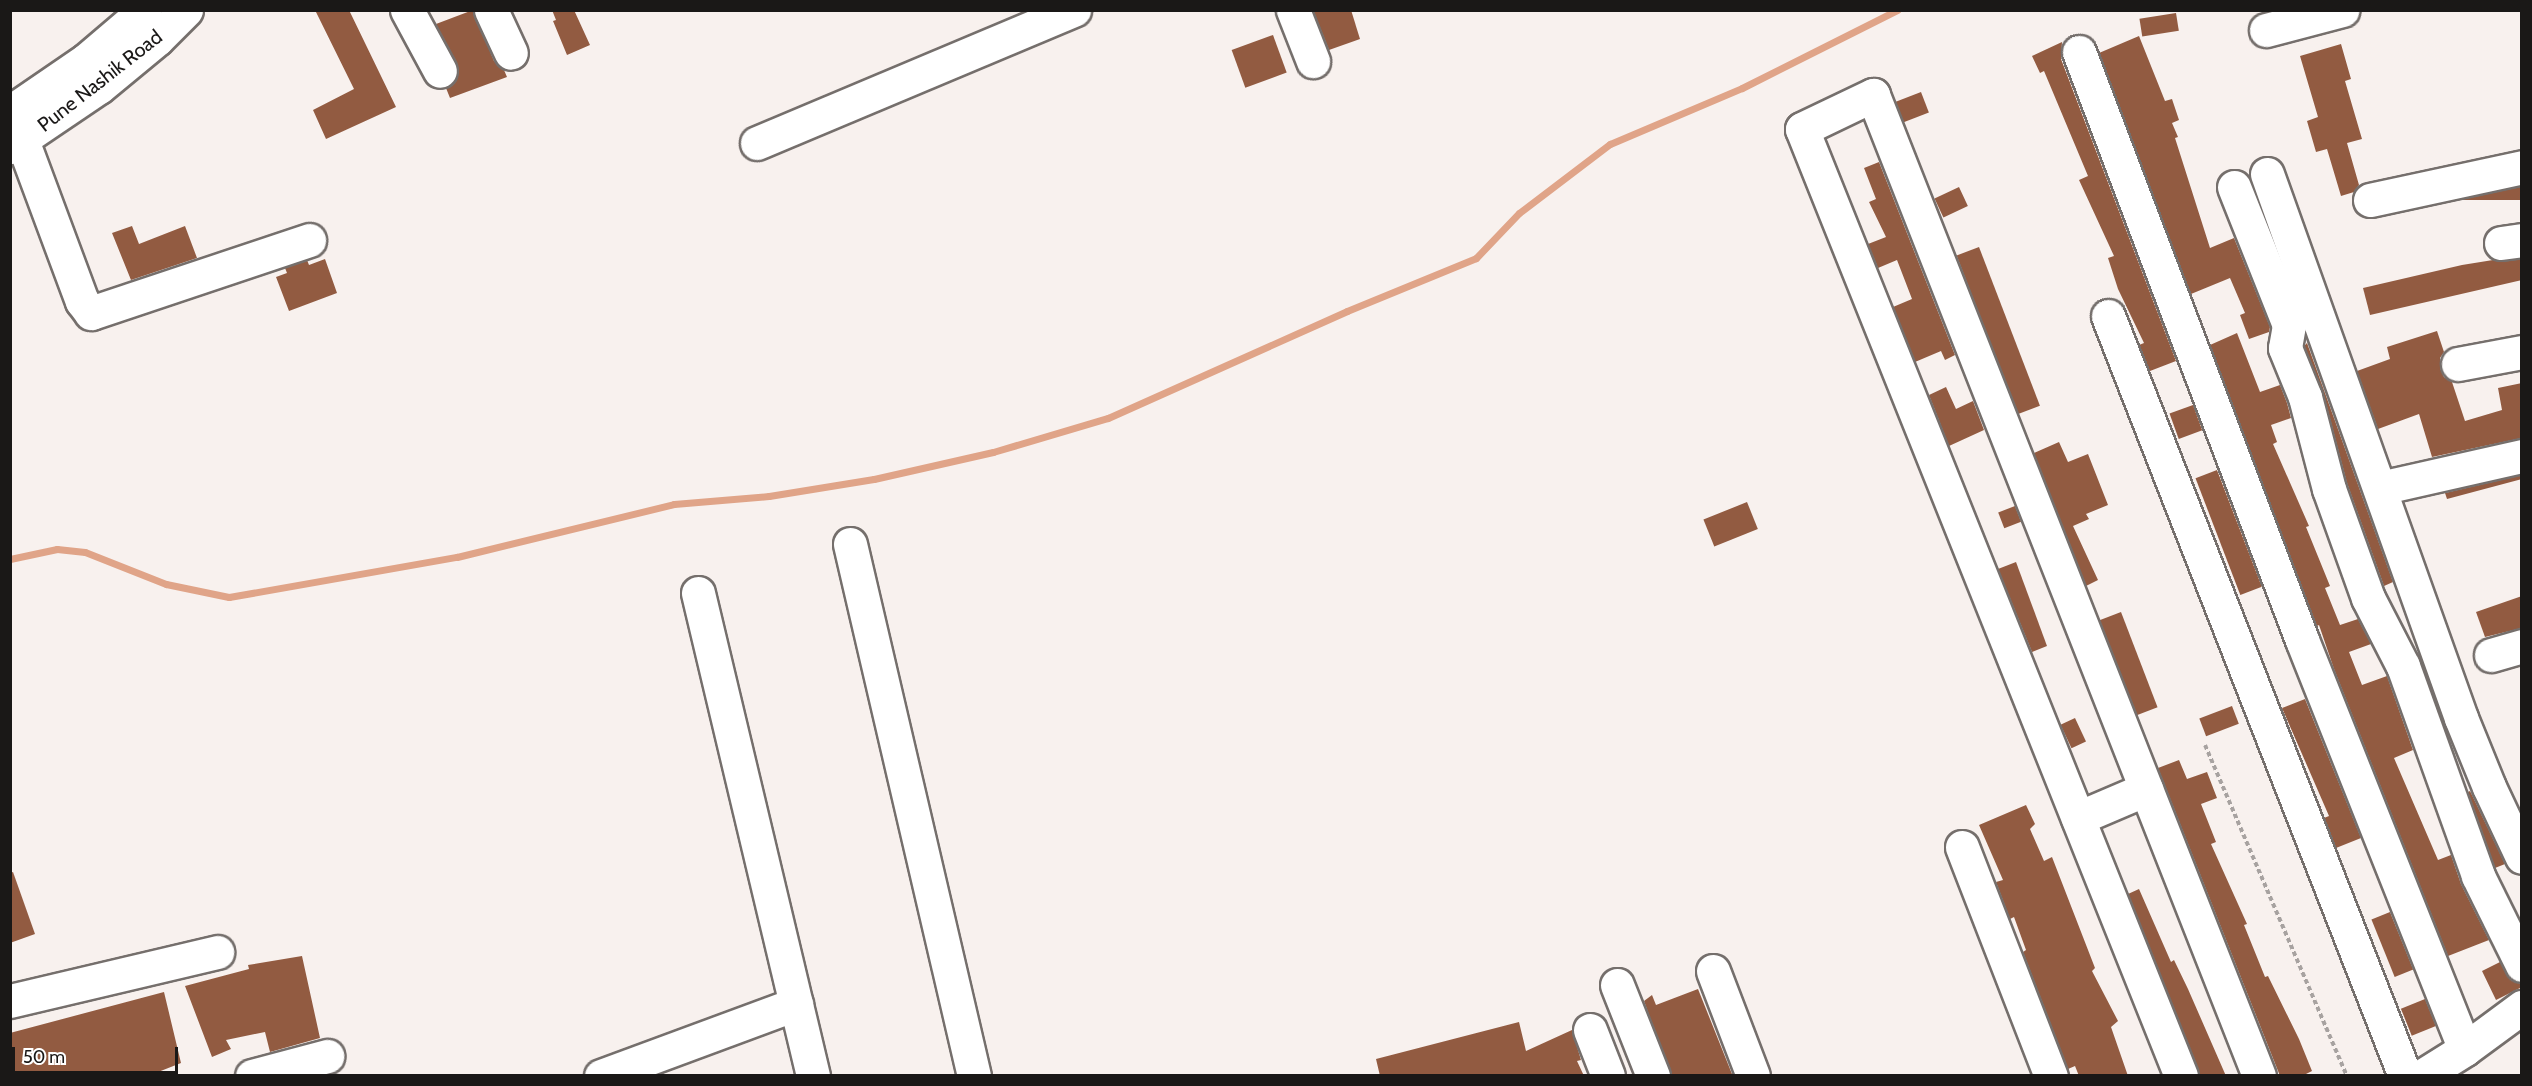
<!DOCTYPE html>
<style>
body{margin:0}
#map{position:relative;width:2532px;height:1086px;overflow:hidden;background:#f8f1ee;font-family:Cabin,sans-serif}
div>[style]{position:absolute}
.stream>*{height:7px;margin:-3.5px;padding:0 3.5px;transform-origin:3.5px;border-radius:3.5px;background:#e0a488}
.building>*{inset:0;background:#925b41;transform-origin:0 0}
.path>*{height:4px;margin-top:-2px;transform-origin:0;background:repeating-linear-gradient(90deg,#a7a2a0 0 4.5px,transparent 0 7.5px)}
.roads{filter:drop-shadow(2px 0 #756f6c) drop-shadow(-2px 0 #756f6c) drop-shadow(0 2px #756f6c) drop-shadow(0 -2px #756f6c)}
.minor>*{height:33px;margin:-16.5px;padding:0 16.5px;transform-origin:16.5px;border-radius:16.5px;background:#fff}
.highway>*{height:33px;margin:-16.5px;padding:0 16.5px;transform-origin:16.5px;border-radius:16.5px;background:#fff}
span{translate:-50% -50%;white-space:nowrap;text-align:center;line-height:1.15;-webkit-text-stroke:6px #fff;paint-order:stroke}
.street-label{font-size:20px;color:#1a1817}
.frame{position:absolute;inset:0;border:12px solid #1a1817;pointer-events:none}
.scale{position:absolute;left:12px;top:1047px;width:166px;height:27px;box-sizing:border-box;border:3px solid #1a1817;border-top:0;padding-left:8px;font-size:18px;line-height:21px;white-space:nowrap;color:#1a1817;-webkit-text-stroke:4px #fff;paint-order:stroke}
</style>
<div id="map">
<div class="stream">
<i style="left:10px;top:559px;width:48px;rotate:-12deg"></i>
<i style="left:57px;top:549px;width:28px;rotate:6deg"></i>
<i style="left:85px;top:552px;width:87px;rotate:21.6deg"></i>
<i style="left:166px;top:584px;width:64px;rotate:11.7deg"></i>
<i style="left:229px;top:597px;width:231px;rotate:-10deg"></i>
<i style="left:457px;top:557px;width:223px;rotate:-13.7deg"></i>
<i style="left:674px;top:504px;width:95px;rotate:-4.8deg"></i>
<i style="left:769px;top:496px;width:106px;rotate:-9.2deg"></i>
<i style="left:874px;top:479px;width:122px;rotate:-12.8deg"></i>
<i style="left:993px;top:452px;width:120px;rotate:-16.5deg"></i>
<i style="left:1108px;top:418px;width:262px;rotate:-24.1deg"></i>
<i style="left:1347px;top:311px;width:139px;rotate:-22.3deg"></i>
<i style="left:1476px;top:258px;width:62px;rotate:-46.3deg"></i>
<i style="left:1519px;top:213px;width:114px;rotate:-37.2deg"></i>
<i style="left:1610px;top:144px;width:143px;rotate:-23deg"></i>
<i style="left:1742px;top:88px;width:174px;rotate:-26.7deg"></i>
</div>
<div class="building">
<i style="clip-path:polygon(315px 10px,349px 10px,396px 107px,326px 139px,313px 110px,354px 89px)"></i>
<i style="clip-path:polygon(473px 10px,494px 61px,504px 70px,507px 77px,450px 98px,446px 88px,456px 81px,459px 71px,436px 24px)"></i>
<i style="clip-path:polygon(552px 10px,574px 10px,590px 45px,567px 55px,553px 21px,556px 20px)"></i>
<i style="clip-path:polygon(1313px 10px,1351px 10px,1360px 39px,1329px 50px)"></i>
<i style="left:2176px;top:13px;width:18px;height:37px;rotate:81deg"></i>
<i style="left:1273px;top:35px;width:40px;height:44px;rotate:70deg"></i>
<i style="clip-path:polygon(2139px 36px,2165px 101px,2172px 99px,2179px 120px,2172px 123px,2178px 137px,2175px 138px,2210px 248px,2234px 238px,2270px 327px,2269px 332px,2249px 339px,2240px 315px,2245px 313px,2230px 278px,2191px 294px,2099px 53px)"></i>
<i style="clip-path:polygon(2062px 42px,2061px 59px,2176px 361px,2150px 371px,2139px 345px,2144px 343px,2118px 289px,2108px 258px,2114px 256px,2079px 180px,2088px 176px,2044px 71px,2040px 73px,2032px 56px)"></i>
<i style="clip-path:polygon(2341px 44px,2351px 79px,2345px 81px,2362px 139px,2347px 143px,2359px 185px,2354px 192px,2341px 196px,2327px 149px,2316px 152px,2307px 121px,2318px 117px,2300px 56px)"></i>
<i style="left:1921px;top:92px;width:22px;height:27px;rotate:69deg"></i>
<i style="clip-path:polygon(1879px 162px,1955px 355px,1945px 360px,1941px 351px,1915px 362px,1893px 307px,1912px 299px,1897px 260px,1878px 268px,1868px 244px,1886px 237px,1869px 202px,1876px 199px,1864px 168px)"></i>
<i style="left:2522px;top:186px;width:14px;height:82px;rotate:90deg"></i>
<i style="left:1959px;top:187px;width:21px;height:27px;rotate:65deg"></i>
<i style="clip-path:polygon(132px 226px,139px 244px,185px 226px,197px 258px,131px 280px,112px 233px)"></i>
<i style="left:1979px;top:247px;width:170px;height:24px;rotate:69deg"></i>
<i style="clip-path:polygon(325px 259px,337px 293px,289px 311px,276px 277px,287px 273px,285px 268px,307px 260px,309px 265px)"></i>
<i style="clip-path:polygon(2522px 259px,2522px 280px,2370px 315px,2363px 288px,2462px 265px,2493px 260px)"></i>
<i style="clip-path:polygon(2437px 331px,2444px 352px,2440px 358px,2440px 368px,2444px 377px,2452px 382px,2465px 421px,2502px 410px,2498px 388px,2522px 383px,2522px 438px,2432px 457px,2419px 414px,2378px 429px,2357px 371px,2390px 359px,2387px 347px)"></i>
<i style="clip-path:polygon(2237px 333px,2260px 392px,2280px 385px,2287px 403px,2291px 418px,2271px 425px,2277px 442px,2273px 444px,2309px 526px,2306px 527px,2330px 586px,2325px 588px,2340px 625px,2358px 619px,2371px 644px,2349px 652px,2362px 685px,2387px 676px,2413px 750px,2394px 758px,2438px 860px,2451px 855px,2461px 884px,2489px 940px,2448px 956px,2334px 669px,2319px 625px,2317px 626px,2210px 345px)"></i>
<i style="clip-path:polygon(2307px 343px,2393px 582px,2384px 586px,2347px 483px,2323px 392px,2304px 346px)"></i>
<i style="clip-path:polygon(1946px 387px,1956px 409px,1973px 401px,1984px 430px,1949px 446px,1929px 395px)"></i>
<i style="left:2193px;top:405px;width:27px;height:25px;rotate:70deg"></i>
<i style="clip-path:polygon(2059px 442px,2068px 462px,2088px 454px,2108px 505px,2086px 514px,2089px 519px,2073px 526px,2098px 580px,2086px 586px,2034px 453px)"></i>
<i style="left:2217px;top:470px;width:125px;height:23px;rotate:69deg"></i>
<i style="clip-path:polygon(2522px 475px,2522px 479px,2447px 499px,2445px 493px)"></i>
<i style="left:1747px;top:502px;width:29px;height:47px;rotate:68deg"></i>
<i style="left:2015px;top:506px;width:17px;height:18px;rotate:69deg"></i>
<i style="clip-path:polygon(2016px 562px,2047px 646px,2032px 652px,1998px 569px)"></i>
<i style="clip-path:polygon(2522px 596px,2522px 628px,2485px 637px,2476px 612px)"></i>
<i style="left:2121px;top:612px;width:102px;height:23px;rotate:69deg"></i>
<i style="clip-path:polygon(2305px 699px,2361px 838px,2336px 848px,2324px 818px,2329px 816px,2282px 708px)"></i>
<i style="left:2232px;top:706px;width:19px;height:35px;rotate:69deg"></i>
<i style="left:2075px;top:718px;width:26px;height:16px;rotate:65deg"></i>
<i style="clip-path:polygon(2179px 760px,2187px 779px,2207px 772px,2217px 798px,2201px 804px,2216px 842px,2211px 844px,2247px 924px,2244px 925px,2265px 977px,2268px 976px,2299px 1039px,2312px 1071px,2302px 1076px,2280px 1076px,2158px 768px)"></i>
<i style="clip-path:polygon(2470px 791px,2472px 795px,2505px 864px,2495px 868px,2468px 792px)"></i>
<i style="clip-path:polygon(2026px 805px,2035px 824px,2030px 829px,2044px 861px,2052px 857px,2095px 968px,2092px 971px,2118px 1021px,2111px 1027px,2128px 1076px,2079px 1076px,2075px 1066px,2068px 1069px,2023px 952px,2026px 950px,2014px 917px,2010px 919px,1996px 882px,2003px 880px,1979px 825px)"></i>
<i style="clip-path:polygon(13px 872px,35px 934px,10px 943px,10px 873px)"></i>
<i style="clip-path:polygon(2139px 889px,2171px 962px,2174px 960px,2188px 989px,2226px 1076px,2199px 1076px,2128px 894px)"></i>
<i style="left:2390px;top:912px;width:62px;height:20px;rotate:68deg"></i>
<i style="clip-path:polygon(302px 956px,320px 1038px,270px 1052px,265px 1032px,226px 1040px,231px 1049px,212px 1057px,185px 986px,249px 969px,248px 965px)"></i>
<i style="clip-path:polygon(2500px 962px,2511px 980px,2521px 984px,2522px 987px,2496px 1000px,2482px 971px)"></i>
<i style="clip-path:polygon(1698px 989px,1732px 1074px,1729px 1076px,1671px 1076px,1644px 1001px,1652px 995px,1656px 1005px)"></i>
<i style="clip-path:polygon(164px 992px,181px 1063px,148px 1076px,140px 1076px,139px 1071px,123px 1076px,10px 1076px,10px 1033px)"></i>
<i style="left:2425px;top:999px;width:29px;height:26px;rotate:68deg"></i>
<i style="clip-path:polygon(1519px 1022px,1526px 1051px,1572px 1030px,1581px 1060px,1577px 1061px,1584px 1076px,1380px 1076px,1376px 1059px)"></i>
</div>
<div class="path">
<i style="left:2205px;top:745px;width:360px;rotate:66.8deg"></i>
</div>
<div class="roads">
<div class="minor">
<i style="left:407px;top:10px;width:69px;rotate:61.6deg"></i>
<i style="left:491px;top:10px;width:47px;rotate:65.1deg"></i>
<i style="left:1293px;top:10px;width:55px;rotate:68.6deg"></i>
<i style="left:2266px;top:30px;width:79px;rotate:-14.7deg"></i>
<i style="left:2079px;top:52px;width:629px;rotate:69.23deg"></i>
<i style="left:2302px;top:640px;width:440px;rotate:68.3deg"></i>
<i style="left:22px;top:140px;width:172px;rotate:69.6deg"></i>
<i style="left:82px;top:301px;width:15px;rotate:53deg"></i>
<i style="left:91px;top:313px;width:230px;rotate:-18.5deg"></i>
<i style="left:757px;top:143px;width:344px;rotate:-22.8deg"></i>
<i style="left:2267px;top:174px;width:578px;rotate:70.37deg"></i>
<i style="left:2461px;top:718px;width:74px;rotate:67.9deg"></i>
<i style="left:2489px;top:787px;width:77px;rotate:64.8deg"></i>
<i style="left:2234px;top:187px;width:149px;rotate:68.3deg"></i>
<i style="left:2289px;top:325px;width:23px;rotate:100deg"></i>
<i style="left:2285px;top:348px;width:53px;rotate:67.8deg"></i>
<i style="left:2305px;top:397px;width:95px;rotate:75.4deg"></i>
<i style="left:2329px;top:489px;width:116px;rotate:70.3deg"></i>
<i style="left:2368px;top:598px;width:76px;rotate:62.8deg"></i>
<i style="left:2403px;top:666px;width:223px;rotate:70.3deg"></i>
<i style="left:2478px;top:876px;width:99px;rotate:63.7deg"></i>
<i style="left:2370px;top:200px;width:156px;rotate:-12.2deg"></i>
<i style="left:2501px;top:243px;width:21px;rotate:-8deg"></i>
<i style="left:2108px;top:316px;width:816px;rotate:68.65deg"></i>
<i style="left:2458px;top:364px;width:65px;rotate:-10.6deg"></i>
<i style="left:2380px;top:488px;width:146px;rotate:-12.7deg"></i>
<i style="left:850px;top:544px;width:546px;rotate:76.88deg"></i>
<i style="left:698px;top:593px;width:497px;rotate:76.6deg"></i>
<i style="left:2491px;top:655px;width:32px;rotate:-16deg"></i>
<i style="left:2078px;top:818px;width:74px;rotate:-23.1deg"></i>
<i style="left:1962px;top:847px;width:246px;rotate:68.8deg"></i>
<i style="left:1713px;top:971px;width:112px;rotate:69.1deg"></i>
<i style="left:1617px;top:985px;width:98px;rotate:68.4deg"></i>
<i style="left:10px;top:1001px;width:213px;rotate:-13.3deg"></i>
<i style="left:1590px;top:1030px;width:49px;rotate:68.6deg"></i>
<i style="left:252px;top:1076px;width:78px;rotate:-14.9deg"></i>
<i style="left:601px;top:1076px;width:208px;rotate:-20.3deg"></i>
<i style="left:2181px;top:1076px;width:1020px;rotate:-111.81deg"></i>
<i style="left:1802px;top:129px;width:79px;rotate:-25.6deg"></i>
<i style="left:1873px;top:95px;width:1054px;rotate:68.52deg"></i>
<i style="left:2422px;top:1076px;width:51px;rotate:-32.1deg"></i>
<i style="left:2465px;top:1049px;width:71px;rotate:-36.4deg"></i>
</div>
<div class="highway">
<i style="left:10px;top:112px;width:92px;rotate:-34.4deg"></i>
<i style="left:86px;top:60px;width:77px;rotate:-40.3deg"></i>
<i style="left:10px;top:147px;width:107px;rotate:-34deg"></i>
<i style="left:99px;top:87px;width:75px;rotate:-39.6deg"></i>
<i style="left:157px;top:39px;width:41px;rotate:-45deg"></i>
</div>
</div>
<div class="street-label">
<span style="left:100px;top:81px;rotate:-38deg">Pune Nashik Road</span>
</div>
<div class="frame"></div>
<div class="scale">50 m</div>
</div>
